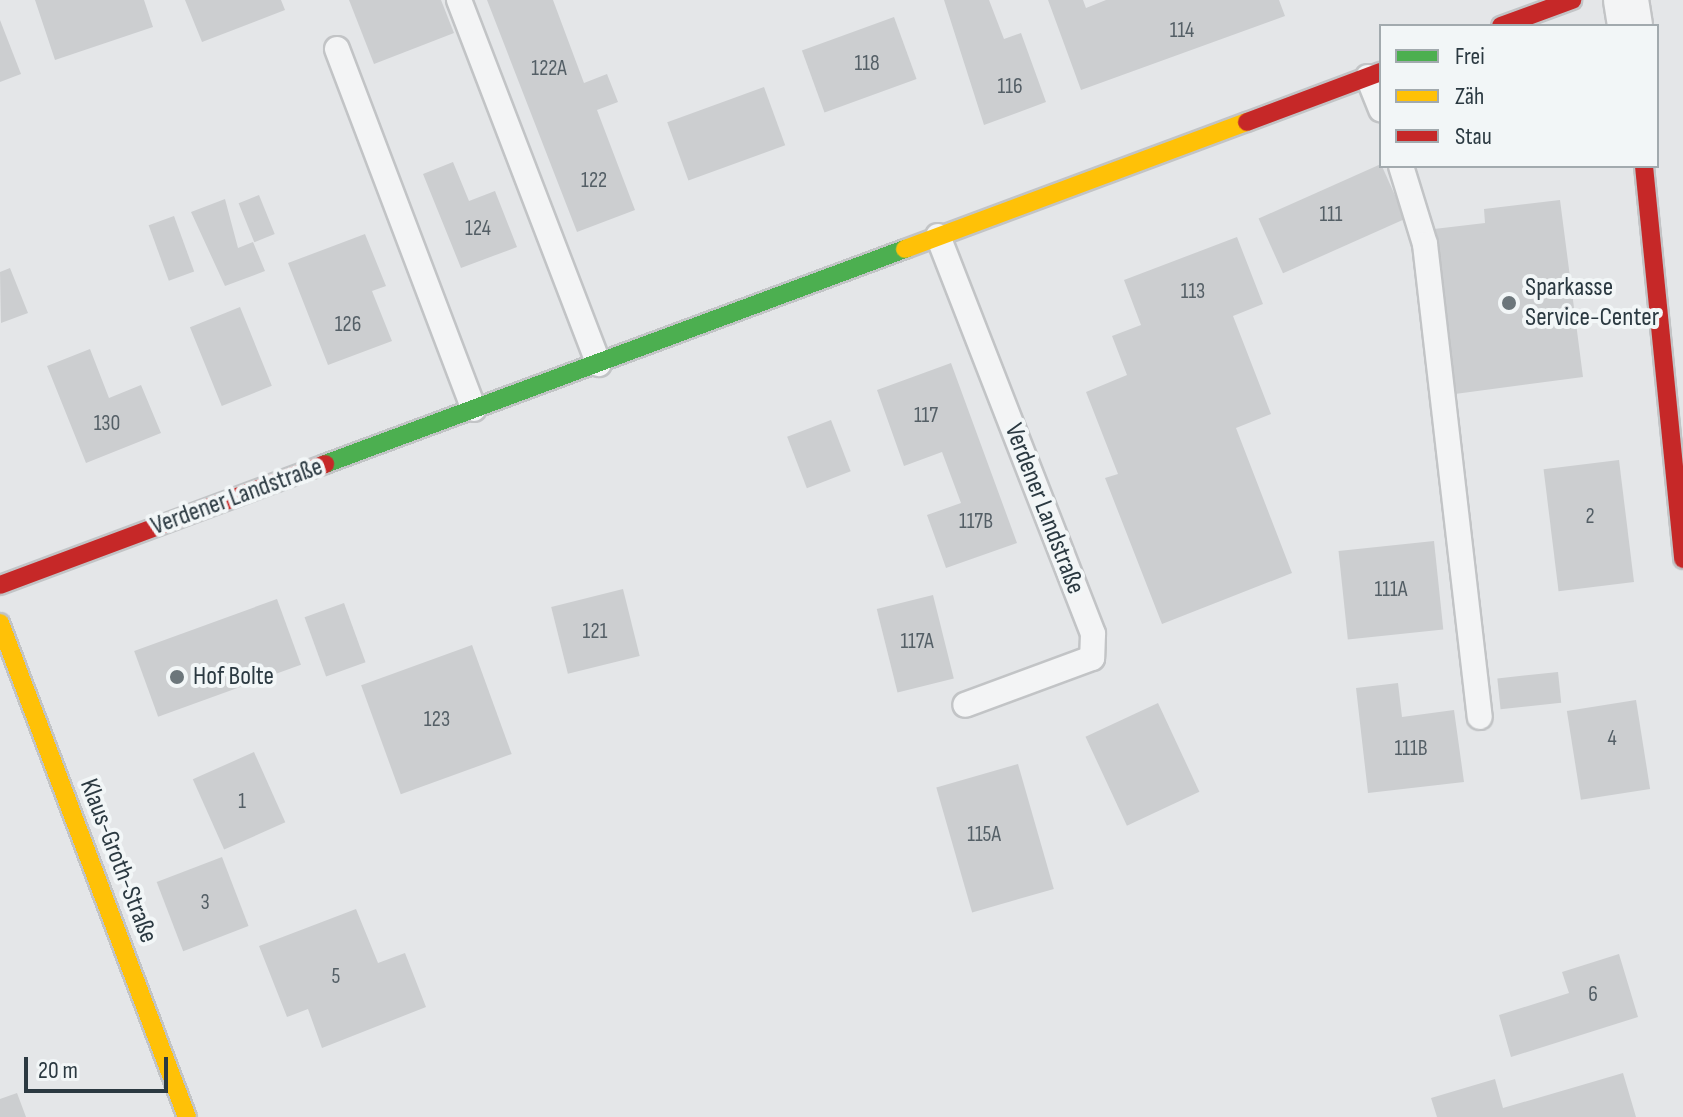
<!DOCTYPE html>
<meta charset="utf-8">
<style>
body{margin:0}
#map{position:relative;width:1683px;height:1117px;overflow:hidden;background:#e4e6e8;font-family:"Sofia Sans Condensed",sans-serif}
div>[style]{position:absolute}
.building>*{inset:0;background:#ccced0;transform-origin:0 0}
.roads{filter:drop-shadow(2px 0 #c2c4c6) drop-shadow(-2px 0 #c2c4c6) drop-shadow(0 2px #c2c4c6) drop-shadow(0 -2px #c2c4c6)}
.lane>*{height:24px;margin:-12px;padding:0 12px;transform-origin:12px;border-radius:12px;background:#f3f4f5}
.street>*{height:44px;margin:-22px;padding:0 22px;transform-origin:22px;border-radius:22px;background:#f3f4f5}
.fast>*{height:18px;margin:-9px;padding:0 9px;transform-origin:9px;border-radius:9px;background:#4caf50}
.slow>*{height:18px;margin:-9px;padding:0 9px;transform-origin:9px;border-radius:9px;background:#ffc107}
.jam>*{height:18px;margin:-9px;padding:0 9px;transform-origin:9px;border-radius:9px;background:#c62828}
.dots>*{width:22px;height:22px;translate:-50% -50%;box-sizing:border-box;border:4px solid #f2f6f7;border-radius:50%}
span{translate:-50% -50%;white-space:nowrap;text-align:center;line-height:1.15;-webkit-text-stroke:8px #f2f6f7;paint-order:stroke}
.number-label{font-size:22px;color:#545f66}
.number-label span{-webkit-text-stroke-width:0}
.poi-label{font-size:26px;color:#2b3941}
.left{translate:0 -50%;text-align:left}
.street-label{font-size:26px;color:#2b3941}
.legend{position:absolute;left:1379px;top:24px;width:280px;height:144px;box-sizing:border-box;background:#f2f6f7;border:2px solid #a2aaae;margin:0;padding:10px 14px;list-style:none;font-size:24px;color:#2b3941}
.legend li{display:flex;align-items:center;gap:16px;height:40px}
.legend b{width:40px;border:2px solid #a2aaae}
.scale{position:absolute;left:24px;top:1057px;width:144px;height:36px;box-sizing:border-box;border:4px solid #2b3941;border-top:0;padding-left:10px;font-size:24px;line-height:28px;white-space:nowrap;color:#2b3941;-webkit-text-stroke:6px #f2f6f7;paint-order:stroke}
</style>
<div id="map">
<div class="building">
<i style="clip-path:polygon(35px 0,144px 0,153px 27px,55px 60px)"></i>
<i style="clip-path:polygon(185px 0,281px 0,285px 10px,202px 42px)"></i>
<i style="clip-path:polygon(349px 0,441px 0,454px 33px,374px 64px)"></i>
<i style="clip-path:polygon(487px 0,553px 0,584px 83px,607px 74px,618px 102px,597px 110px,635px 210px,577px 232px)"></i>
<i style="clip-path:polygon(944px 0,989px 0,1004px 39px,1021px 33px,1046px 102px,984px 125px)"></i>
<i style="clip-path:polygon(1048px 0,1083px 0,1086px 8px,1106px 0,1279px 0,1285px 16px,1081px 90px)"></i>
<i style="left:894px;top:17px;width:66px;height:98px;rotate:70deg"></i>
<i style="clip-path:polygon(0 20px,21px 74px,0 82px)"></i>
<i style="left:764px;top:87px;width:62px;height:103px;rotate:70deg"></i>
<i style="clip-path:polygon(453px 162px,469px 201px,495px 191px,517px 247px,461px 268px,423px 174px)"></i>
<i style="left:1381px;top:164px;width:60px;height:134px;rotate:66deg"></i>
<i style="left:259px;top:195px;width:42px;height:22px;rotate:68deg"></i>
<i style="clip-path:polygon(225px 199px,238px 248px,253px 242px,265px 271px,225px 286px,191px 212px)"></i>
<i style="clip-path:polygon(1560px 200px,1583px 377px,1455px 394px,1434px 229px,1485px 223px,1484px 209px)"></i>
<i style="left:174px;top:216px;width:59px;height:27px;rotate:70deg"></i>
<i style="clip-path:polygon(365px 234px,386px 286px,372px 291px,392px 341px,328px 365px,288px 263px)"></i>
<i style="clip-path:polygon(1237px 237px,1263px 304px,1233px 316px,1271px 414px,1236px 428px,1292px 573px,1162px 624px,1105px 478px,1118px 474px,1086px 392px,1127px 375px,1112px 336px,1141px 325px,1124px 280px)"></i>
<i style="clip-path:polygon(10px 268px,28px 313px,1px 323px,0 272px)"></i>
<i style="left:240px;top:307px;width:85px;height:54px;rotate:68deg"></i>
<i style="clip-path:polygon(90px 349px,109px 398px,141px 385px,161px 433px,86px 463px,47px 366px)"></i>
<i style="clip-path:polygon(951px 363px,1017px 543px,946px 568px,927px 515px,961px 503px,942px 452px,904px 466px,877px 390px)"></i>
<i style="left:831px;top:420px;width:55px;height:47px;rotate:69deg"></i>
<i style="left:1619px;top:460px;width:123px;height:76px;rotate:83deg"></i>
<i style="left:1434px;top:541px;width:89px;height:96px;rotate:84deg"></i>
<i style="left:623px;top:589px;width:69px;height:74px;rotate:76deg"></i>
<i style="left:933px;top:595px;width:86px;height:58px;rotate:76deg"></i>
<i style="left:277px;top:599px;width:70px;height:152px;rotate:70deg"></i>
<i style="left:344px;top:603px;width:63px;height:42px;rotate:70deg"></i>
<i style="left:472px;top:645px;width:116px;height:118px;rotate:70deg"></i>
<i style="left:1558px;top:672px;width:31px;height:61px;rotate:84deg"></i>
<i style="clip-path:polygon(1398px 683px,1402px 717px,1454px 710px,1464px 782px,1368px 793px,1356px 688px)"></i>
<i style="left:1636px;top:700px;width:90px;height:70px;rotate:81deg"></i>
<i style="left:1158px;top:703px;width:98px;height:80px;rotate:65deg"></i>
<i style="left:254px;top:752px;width:77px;height:67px;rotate:66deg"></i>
<i style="left:1018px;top:764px;width:130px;height:85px;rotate:74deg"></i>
<i style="left:222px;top:857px;width:74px;height:70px;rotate:69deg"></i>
<i style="clip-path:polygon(356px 909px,378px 963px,405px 953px,426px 1007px,322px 1048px,308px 1009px,287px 1017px,259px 946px)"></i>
<i style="clip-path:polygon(1619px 954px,1638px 1017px,1511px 1057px,1499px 1015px,1569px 993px,1562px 972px)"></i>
<i style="clip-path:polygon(1623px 1073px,1636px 1117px,1437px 1117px,1431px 1098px,1495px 1079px,1503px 1108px)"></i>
<i style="clip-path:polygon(17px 1093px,26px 1117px,0 1117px,0 1099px)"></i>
</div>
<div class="roads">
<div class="lane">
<i style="left:459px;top:0;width:390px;rotate:69deg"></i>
<i style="left:337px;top:49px;width:385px;rotate:69.2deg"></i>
<i style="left:1368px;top:77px;width:35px;rotate:68deg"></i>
<i style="left:1401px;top:166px;width:82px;rotate:72.9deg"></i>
<i style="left:1425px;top:244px;width:476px;rotate:83.4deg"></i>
<i style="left:938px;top:236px;width:427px;rotate:68.7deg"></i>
<i style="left:1093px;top:634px;width:24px;rotate:92deg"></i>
<i style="left:1092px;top:658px;width:135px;rotate:159.7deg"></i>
</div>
<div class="street">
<i style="left:1626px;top:0;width:26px;rotate:81deg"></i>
</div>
<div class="fast">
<i style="left:325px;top:464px;width:619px;rotate:-20.34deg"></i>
</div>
<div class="slow">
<i style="left:905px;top:249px;width:365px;rotate:-20.4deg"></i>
<i style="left:0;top:623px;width:528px;rotate:69.27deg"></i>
</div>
<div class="jam">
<i style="left:1501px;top:26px;width:76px;rotate:-20.1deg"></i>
<i style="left:1247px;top:122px;width:143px;rotate:-20.5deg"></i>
<i style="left:1644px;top:166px;width:395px;rotate:84.3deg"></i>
<i style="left:0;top:585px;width:347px;rotate:-20.4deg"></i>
</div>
</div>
<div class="dots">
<i style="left:1509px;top:303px;background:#6c767b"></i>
<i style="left:177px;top:677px;background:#6c767b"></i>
</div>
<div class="number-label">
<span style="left:1182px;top:31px">114</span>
<span style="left:867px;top:64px">118</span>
<span style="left:549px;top:69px">122A</span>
<span style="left:1010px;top:87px">116</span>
<span style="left:594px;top:181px">122</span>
<span style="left:1331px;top:215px">111</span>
<span style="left:478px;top:229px">124</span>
<span style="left:1193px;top:292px">113</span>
<span style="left:348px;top:325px">126</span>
<span style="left:926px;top:416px">117</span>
<span style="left:107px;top:424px">130</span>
<span style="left:1590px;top:517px">2</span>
<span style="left:976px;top:522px">117B</span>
<span style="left:1391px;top:590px">111A</span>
<span style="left:595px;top:632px">121</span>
<span style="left:917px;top:642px">117A</span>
<span style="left:437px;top:720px">123</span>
<span style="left:1612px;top:739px">4</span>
<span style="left:1411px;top:749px">111B</span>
<span style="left:242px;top:802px">1</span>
<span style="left:984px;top:835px">115A</span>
<span style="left:205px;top:903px">3</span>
<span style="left:336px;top:977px">5</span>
<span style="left:1593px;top:995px">6</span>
</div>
<div class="poi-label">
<span class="left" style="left:1525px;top:303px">Sparkasse<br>Service-Center</span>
<span class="left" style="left:193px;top:677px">Hof Bolte</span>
</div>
<div class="street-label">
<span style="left:237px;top:497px;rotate:-20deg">Verdener Landstraße</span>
<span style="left:1044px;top:509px;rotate:69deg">Verdener Landstraße</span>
<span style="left:118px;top:861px;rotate:69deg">Klaus-Groth-Straße</span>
</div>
<ul class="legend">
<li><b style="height:10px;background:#4caf50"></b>Frei</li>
<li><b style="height:10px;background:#ffc107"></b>Zäh</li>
<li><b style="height:10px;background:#c62828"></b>Stau</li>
</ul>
<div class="scale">20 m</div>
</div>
